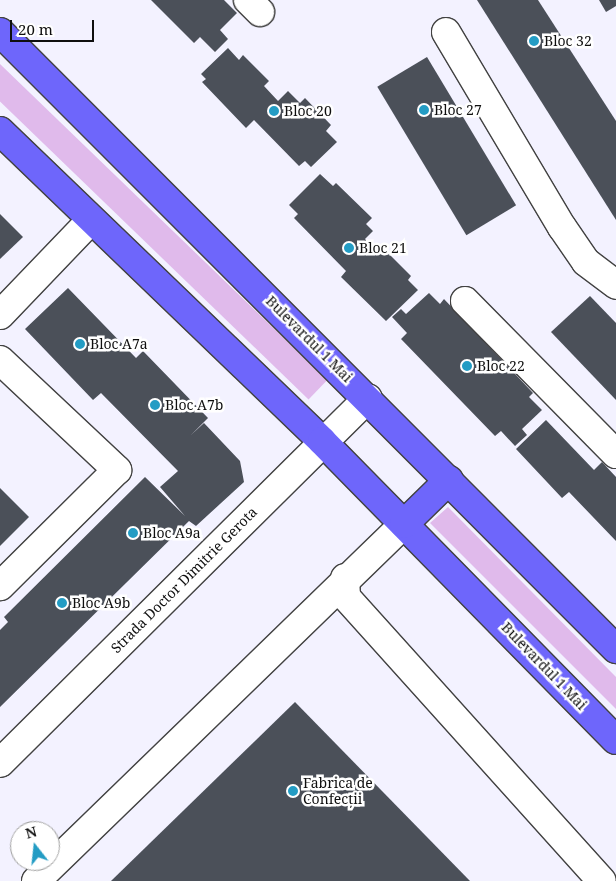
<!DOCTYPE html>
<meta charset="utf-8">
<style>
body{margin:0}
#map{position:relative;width:616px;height:881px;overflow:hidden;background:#f3f2ff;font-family:"Noto Serif",serif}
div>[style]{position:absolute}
.green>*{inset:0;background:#e0baeb;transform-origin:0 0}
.building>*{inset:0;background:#4b5059;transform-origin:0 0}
.roads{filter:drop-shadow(1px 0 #424242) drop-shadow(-1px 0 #424242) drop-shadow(0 1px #424242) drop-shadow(0 -1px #424242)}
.minor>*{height:28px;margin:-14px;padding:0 14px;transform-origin:14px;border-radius:14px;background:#fff}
.major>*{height:28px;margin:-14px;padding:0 14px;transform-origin:14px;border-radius:14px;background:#6e66fb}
.dots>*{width:14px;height:14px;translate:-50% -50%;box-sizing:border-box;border:2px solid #fff;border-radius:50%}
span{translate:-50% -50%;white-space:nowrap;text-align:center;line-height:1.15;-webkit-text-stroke:5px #fff;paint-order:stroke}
.poi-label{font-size:14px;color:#0f0f0f}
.left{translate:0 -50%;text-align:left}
.street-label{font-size:14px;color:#0f0f0f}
.north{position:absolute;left:10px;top:821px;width:50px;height:50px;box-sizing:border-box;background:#fff;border:1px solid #9f9f9f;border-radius:50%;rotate:344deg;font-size:14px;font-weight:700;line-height:20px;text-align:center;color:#0f0f0f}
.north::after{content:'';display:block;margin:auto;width:18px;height:22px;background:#239cc4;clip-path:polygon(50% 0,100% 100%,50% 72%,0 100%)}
.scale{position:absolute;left:10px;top:20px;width:84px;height:22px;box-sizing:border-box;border:2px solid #0f0f0f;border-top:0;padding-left:6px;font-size:15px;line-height:18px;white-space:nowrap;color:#0f0f0f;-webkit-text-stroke:4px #fff;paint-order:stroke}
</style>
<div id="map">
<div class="green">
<i style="left:0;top:64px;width:455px;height:27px;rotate:44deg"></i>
<i style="clip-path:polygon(448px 507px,616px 677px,616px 709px,430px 523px)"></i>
</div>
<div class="building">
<i style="clip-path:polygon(151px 0,224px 0,237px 13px,220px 30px,228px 39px,215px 52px,200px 37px,194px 43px)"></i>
<i style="clip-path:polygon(477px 0,538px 0,616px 121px,616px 220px)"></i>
<i style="clip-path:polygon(599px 0,616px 0,616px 6px,606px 12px)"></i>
<i style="clip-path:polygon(228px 48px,239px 60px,243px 55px,269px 81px,264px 86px,278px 101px,288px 91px,300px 103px,305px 98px,331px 125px,326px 131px,337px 142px,311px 167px,305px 161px,299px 166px,254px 120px,246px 128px,202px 82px,206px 79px,201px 74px)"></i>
<i style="left:427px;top:57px;width:173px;height:58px;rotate:59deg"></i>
<i style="clip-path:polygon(320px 174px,333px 186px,336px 183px,372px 218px,366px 224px,373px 231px,365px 239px,376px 251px,381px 246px,411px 276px,408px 280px,418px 290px,386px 321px,341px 277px,346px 271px,294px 218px,298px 214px,289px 205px)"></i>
<i style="clip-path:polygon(0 214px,23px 237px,0 259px)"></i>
<i style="clip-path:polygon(68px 288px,136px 358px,143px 351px,208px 418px,191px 435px,204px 423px,240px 461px,244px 482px,196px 526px,189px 521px,0 707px,0 630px,8px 622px,4px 617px,145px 477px,185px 516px,160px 487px,178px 471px,101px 393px,93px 400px,25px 329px)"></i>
<i style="clip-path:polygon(429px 293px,440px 304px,444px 299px,533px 393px,529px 397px,542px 410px,522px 429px,527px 435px,515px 446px,501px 431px,495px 436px,401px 339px,407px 333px,392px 317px,401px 309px,406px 314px)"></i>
<i style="clip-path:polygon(590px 296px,616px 323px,616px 400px,551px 332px)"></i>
<i style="clip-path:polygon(546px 420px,594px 470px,602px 462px,616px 477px,616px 541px,569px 492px,562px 498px,516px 449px)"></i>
<i style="clip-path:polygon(0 488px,29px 517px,0 546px)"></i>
<i style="clip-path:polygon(295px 702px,470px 881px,111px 881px)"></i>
</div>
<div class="roads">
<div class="minor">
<i style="left:248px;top:0;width:17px;rotate:45deg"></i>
<i style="left:446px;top:32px;width:227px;rotate:59.3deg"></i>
<i style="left:562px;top:227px;width:42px;rotate:55.6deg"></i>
<i style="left:586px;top:262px;width:38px;rotate:37deg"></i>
<i style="left:465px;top:301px;width:215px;rotate:45.4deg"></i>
<i style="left:0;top:315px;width:130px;rotate:-46.2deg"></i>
<i style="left:0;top:360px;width:161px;rotate:43.2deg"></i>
<i style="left:117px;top:470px;width:165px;rotate:135.2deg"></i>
<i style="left:345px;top:578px;width:19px;rotate:87deg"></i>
<i style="left:346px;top:597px;width:382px;rotate:48deg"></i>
<i style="left:0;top:763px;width:518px;rotate:-44.77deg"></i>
<i style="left:36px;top:881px;width:513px;rotate:-44.13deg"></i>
</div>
<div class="major">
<i style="left:0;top:32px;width:872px;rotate:45.05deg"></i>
<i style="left:0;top:131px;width:447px;rotate:43.9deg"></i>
<i style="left:322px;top:441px;width:419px;rotate:45.5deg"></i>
<i style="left:404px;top:524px;width:63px;rotate:-44.4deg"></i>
</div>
</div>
<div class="dots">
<i style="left:534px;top:41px;background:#239cc4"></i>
<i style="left:424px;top:110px;background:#239cc4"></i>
<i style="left:274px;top:111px;background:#239cc4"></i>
<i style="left:349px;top:248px;background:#239cc4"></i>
<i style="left:80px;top:344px;background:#239cc4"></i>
<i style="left:467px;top:366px;background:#239cc4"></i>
<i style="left:155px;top:405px;background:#239cc4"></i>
<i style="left:133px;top:533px;background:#239cc4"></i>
<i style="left:62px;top:603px;background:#239cc4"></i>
<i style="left:293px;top:791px;background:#239cc4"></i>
</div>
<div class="poi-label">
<span class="left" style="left:544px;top:41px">Bloc 32</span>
<span class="left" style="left:434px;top:110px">Bloc 27</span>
<span class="left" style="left:284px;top:111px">Bloc 20</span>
<span class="left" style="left:359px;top:248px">Bloc 21</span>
<span class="left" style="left:90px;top:344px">Bloc A7a</span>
<span class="left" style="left:477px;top:366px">Bloc 22</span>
<span class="left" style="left:165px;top:405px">Bloc A7b</span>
<span class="left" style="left:143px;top:533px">Bloc A9a</span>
<span class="left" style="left:72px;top:603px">Bloc A9b</span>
<span class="left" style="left:303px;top:791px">Fabrica de<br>Confecții</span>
</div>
<div class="street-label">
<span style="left:309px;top:339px;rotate:45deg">Bulevardul 1 Mai</span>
<span style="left:184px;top:580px;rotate:-45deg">Strada Doctor Dimitrie Gerota</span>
<span style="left:544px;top:666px;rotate:46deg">Bulevardul 1 Mai</span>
</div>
<div class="north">N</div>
<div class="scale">20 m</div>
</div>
